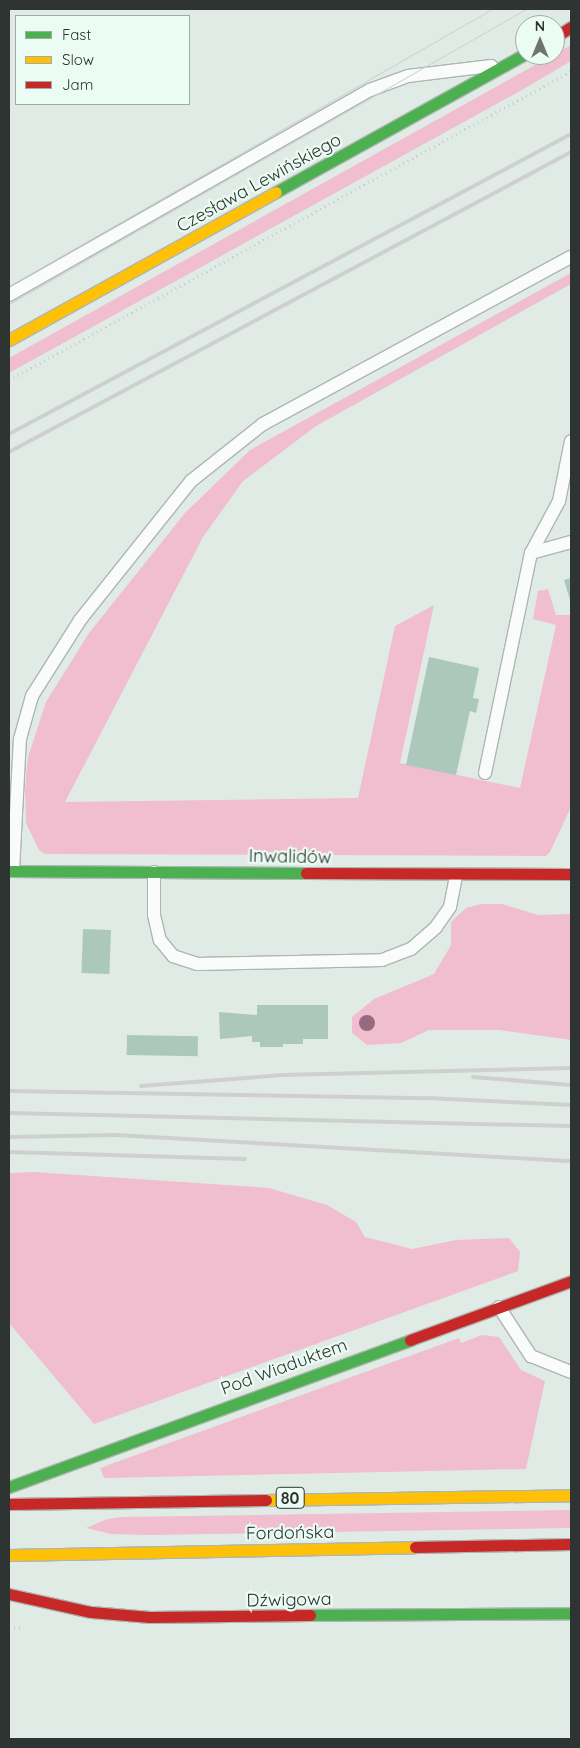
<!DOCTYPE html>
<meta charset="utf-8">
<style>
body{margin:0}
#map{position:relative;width:580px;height:1748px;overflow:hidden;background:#e1ebe6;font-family:Quicksand,sans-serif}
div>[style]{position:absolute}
.green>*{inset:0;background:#f0bece}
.building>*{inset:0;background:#acc8bd;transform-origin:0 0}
.path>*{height:3px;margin-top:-1.5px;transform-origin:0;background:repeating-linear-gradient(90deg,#c8cbca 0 1px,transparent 0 5px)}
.roads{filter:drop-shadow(1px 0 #aeb6b2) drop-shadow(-1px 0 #aeb6b2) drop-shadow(0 1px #aeb6b2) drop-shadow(0 -1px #aeb6b2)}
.lane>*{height:12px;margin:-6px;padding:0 6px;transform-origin:6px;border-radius:6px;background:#fafcfb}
.fast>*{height:11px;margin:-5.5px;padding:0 5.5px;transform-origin:5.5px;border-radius:5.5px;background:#4caf50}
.slow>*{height:11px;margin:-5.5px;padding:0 5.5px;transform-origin:5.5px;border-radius:5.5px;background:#ffc107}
.jam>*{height:11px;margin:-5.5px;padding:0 5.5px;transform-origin:5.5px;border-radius:5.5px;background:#c62828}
.tram>*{height:1px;margin:-0.5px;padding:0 0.5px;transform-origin:0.5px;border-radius:0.5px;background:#cdd0cf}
.rail>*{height:4px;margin:-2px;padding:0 2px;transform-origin:2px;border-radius:2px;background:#cdd0cf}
.trees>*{width:16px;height:16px;margin:-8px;border-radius:50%;background:#966a80}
span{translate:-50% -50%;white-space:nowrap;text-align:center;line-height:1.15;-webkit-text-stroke:4.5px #ebfcf4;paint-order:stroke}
.shield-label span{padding:1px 4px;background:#ebfcf4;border:1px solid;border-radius:4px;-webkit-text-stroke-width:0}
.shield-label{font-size:16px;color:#2e3431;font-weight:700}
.street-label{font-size:18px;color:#2e3431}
.frame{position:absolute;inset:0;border:10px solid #2e3431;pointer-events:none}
.legend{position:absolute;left:15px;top:15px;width:175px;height:90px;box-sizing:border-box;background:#ebfcf4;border:1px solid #9faca6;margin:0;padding:6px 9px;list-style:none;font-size:15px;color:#2e3431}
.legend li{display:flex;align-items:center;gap:10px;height:25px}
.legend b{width:25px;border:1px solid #9faca6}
.north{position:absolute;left:515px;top:15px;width:50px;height:50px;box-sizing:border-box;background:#ebfcf4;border:1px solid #9faca6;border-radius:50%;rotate:0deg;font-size:14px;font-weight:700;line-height:20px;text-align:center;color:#2e3431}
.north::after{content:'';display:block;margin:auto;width:18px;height:22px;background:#6d7470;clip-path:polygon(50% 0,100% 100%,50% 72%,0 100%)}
</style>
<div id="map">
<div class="green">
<i style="clip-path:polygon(571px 45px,571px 61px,522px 90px,9px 373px,9px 358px)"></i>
<i style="clip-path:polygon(571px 273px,571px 284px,316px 426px,243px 481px,203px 537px,65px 802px,358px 798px,395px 626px,434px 605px,400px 763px,520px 788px,556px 625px,533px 619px,538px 591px,548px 589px,556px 615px,571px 615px,571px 807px,550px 852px,546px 856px,45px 854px,39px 850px,26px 823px,25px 789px,28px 757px,46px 702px,89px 633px,185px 513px,250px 450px)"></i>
<i style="clip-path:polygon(481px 904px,502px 904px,538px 915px,571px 914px,571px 1040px,500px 1030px,429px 1030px,401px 1043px,367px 1045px,352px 1033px,352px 1017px,374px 999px,434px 974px,451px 945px,451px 922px,466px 908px)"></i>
<i style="clip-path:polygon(34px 1172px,269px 1188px,327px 1205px,356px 1222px,365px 1237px,412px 1249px,456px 1240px,509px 1238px,520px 1252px,518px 1271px,94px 1424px,9px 1323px,9px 1173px)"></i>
<i style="clip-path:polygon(482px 1335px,499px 1337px,521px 1370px,545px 1381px,526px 1469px,104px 1478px,100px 1468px,459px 1338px,461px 1343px)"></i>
<i style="clip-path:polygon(571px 1510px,571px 1528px,150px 1535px,111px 1534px,86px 1528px,107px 1519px,123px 1517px)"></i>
</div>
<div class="building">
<i style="clip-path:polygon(571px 578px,571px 604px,564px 580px)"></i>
<i style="clip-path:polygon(429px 657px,479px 668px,473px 698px,479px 699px,476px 713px,470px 711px,456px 775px,406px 765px)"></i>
<i style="left:83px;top:929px;width:28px;height:44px;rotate:2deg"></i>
<i style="clip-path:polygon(257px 1005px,328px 1005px,328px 1039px,303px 1039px,303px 1044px,283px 1044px,283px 1047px,260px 1047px,260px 1042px,252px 1042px,252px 1036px,220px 1039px,219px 1012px,257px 1015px)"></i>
<i style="left:127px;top:1035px;width:71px;height:20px;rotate:1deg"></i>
</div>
<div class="path">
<i style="left:9px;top:380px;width:641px;rotate:-28.8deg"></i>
<i style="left:9px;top:1627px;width:14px"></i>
</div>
<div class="roads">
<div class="lane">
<i style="left:9px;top:295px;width:415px;rotate:-29.6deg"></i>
<i style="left:370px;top:90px;width:40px;rotate:-20.2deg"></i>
<i style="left:408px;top:76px;width:84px;rotate:-6.9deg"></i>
<i style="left:531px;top:553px;width:59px;rotate:-61.7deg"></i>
<i style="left:559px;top:501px;width:61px;rotate:-78.7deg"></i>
<i style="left:485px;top:773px;width:225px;rotate:-78.2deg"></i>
<i style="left:531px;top:553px;width:41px;rotate:-15.4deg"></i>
<i style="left:13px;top:871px;width:132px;rotate:-87deg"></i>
<i style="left:20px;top:739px;width:45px;rotate:-74.4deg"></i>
<i style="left:32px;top:696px;width:90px;rotate:-57.7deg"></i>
<i style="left:80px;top:620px;width:178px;rotate:-51.4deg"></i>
<i style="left:191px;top:481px;width:92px;rotate:-38.4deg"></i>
<i style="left:263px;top:424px;width:350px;rotate:-28.5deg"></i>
<i style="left:154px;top:872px;width:43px;rotate:90deg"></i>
<i style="left:154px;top:915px;width:26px;rotate:77deg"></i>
<i style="left:160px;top:940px;width:21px;rotate:51deg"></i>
<i style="left:173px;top:956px;width:25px;rotate:18deg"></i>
<i style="left:197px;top:964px;width:185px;rotate:-1.2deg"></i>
<i style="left:382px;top:960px;width:31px;rotate:-21deg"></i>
<i style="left:411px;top:949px;width:33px;rotate:-41deg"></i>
<i style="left:436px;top:927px;width:24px;rotate:-55deg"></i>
<i style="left:450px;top:907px;width:32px;rotate:-79deg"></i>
<i style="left:499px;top:1307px;width:59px;rotate:56.9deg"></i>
<i style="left:531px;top:1356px;width:43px;rotate:21.8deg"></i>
</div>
<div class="fast">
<i style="left:276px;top:192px;width:285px;rotate:-29deg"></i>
<i style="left:9px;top:871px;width:297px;rotate:0.4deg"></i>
<i style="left:9px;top:1487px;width:427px;rotate:-20.1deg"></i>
<i style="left:310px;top:1615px;width:261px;rotate:-0.4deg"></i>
</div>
<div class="slow">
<i style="left:9px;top:340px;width:305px;rotate:-29deg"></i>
<i style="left:266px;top:1500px;width:305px;rotate:-0.9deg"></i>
<i style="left:9px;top:1555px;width:406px;rotate:-1.1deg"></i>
</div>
<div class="jam">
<i style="left:555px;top:37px;width:19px;rotate:-32deg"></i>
<i style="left:306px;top:873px;width:265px;rotate:0.2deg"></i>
<i style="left:410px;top:1340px;width:171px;rotate:-20.1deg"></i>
<i style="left:9px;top:1504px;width:257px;rotate:-0.9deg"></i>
<i style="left:415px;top:1547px;width:156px;rotate:-1.1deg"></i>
<i style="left:9px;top:1594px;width:84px;rotate:12.4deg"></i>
<i style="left:91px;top:1612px;width:59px;rotate:4.8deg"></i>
<i style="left:150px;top:1617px;width:160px;rotate:-0.7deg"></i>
</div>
</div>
<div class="tram">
<i style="left:9px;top:286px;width:557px;rotate:-29.83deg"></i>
<i style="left:9px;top:304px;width:595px;rotate:-29.71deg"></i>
</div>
<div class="rail">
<i style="left:9px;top:434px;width:637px;rotate:-28.09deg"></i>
<i style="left:9px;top:452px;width:637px;rotate:-28.09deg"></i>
<i style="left:473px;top:1077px;width:98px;rotate:4.7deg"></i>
<i style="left:141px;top:1086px;width:142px;rotate:-4.4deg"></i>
<i style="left:283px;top:1075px;width:288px;rotate:-1.4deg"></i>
<i style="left:9px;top:1091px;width:418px;rotate:1deg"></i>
<i style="left:427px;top:1098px;width:144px;rotate:2.8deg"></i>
<i style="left:9px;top:1113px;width:562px;rotate:1.33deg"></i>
<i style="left:9px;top:1137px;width:107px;rotate:-1.1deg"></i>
<i style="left:116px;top:1135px;width:456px;rotate:3.3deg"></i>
<i style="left:9px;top:1152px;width:236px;rotate:1.7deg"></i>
</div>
<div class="trees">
<i style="left:367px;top:1023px"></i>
</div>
<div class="shield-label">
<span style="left:290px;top:1498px">80</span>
</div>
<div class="street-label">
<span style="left:259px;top:183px;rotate:-29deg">Czesława Lewińskiego</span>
<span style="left:290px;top:857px;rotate:1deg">Inwalidów</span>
<span style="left:284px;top:1367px;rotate:-20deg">Pod Wiaduktem</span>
<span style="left:290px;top:1533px;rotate:-1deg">Fordońska</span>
<span style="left:289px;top:1600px;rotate:-1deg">Dźwigowa</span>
</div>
<div class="frame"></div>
<ul class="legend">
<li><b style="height:6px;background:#4caf50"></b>Fast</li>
<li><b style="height:6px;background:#ffc107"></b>Slow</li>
<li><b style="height:6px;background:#c62828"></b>Jam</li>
</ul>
<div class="north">N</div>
</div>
